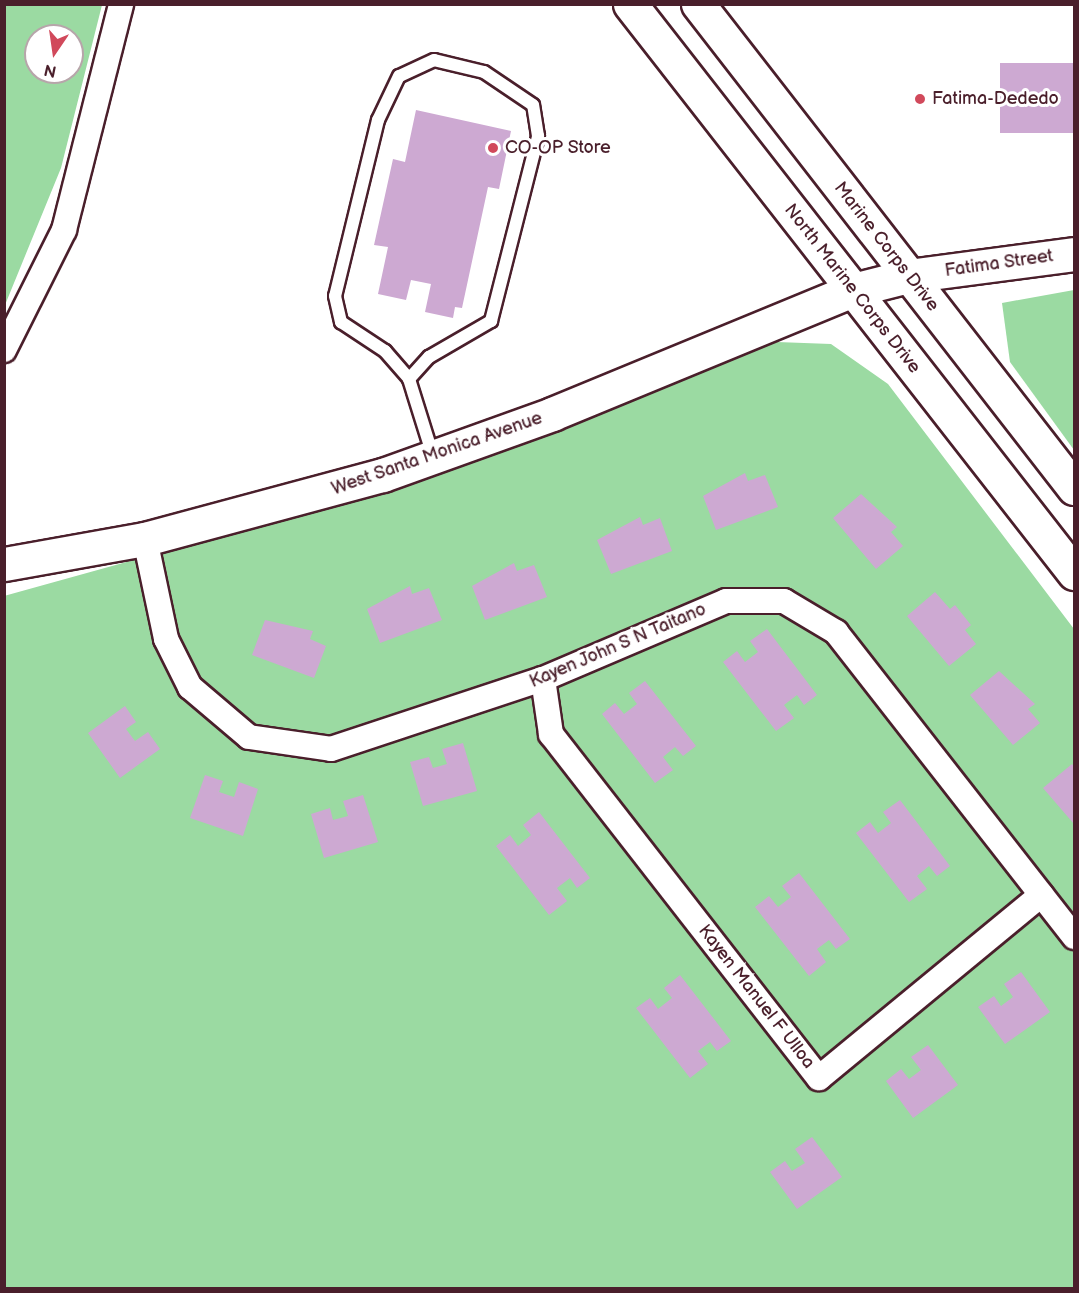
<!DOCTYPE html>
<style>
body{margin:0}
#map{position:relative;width:1079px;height:1293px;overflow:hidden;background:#fff;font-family:"Balsamiq Sans",sans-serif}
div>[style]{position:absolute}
.green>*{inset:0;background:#9bdaa2}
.building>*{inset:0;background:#cda9d2;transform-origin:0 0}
.roads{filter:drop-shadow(2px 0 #4a1f2b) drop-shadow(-2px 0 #4a1f2b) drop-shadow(0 2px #4a1f2b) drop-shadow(0 -2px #4a1f2b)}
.service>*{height:12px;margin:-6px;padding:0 6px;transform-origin:6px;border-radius:6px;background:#fff}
.minor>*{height:24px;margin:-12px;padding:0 12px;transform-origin:12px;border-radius:12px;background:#fff}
.secondary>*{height:33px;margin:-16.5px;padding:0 16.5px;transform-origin:16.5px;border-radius:16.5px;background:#fff}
.primary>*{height:33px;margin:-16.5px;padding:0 16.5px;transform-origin:16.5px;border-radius:16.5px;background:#fff}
.dots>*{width:16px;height:16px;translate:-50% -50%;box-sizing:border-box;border:3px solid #fff;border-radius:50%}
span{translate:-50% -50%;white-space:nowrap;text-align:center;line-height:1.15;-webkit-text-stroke:6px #fff;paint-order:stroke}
.poi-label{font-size:18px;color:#4a1f2b}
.left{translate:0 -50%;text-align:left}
.street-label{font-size:18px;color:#4a1f2b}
.frame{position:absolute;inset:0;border:6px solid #4a1f2b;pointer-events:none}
.north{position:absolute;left:24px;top:24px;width:60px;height:60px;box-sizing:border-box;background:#fff;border:2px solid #b7a5aa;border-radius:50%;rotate:193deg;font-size:16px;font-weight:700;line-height:24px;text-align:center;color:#4a1f2b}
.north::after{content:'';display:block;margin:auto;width:21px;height:27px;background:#d1495b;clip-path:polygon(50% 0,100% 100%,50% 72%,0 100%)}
</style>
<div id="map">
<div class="green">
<i style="clip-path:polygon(evenodd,5px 4px,102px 5px,61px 168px,5px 305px,5px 4px,36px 36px,72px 36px,72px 72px,36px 72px,36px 36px)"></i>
<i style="clip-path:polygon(1074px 290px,1074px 450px,1010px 362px,1002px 303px)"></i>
<i style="clip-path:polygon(777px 342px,831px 344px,888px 384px,1074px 629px,1074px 1288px,5px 1288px,4px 596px,421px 480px)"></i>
</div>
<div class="building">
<i style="left:1074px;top:63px;width:70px;height:74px;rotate:90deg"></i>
<i style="clip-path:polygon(416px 110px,511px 131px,499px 189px,488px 187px,462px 308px,455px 307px,453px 318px,425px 312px,431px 284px,411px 280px,406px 300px,378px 294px,388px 247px,374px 245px,393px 159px,405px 162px)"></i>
<i style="clip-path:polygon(745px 473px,748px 481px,765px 475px,778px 507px,716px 530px,703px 496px)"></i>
<i style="clip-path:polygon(861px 494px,897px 527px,891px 532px,903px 546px,876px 569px,833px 518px)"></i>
<i style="clip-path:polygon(640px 517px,643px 525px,660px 518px,672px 551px,611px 574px,597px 540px)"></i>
<i style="clip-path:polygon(514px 563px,517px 571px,534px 565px,547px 597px,485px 620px,472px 586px)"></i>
<i style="clip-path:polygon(410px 586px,412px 594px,429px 588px,442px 620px,380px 643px,367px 609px)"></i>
<i style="clip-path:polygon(935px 592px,950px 609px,955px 605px,971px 625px,965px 630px,976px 644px,949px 666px,907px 616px)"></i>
<i style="clip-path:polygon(265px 620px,313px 631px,310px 639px,326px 646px,314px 678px,252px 655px)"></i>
<i style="clip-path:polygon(767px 629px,817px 695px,804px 705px,797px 695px,784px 705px,794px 718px,776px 731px,723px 662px,737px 651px,745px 662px,758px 652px,750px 641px)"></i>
<i style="clip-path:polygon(999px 671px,1035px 704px,1028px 709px,1040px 723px,1013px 745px,970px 695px)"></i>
<i style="clip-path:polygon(645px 681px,696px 746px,683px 756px,675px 747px,663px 757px,673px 770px,655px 783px,602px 714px,615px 703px,624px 714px,637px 704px,629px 693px)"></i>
<i style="clip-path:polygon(125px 706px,136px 722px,126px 729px,135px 741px,148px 732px,160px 749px,120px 778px,88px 733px)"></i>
<i style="clip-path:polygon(463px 743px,477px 791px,423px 806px,410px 762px,429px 757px,433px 768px,447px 764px,442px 749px)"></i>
<i style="clip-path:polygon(1072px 764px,1074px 767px,1074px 824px,1043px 788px)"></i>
<i style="clip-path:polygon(205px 775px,223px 781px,219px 792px,234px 797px,239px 782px,258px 789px,243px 836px,190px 818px)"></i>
<i style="clip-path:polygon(363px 795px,378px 842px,324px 858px,311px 814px,330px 808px,333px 820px,348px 816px,343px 801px)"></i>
<i style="clip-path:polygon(900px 800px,950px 866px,937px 876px,929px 866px,917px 876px,927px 889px,909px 902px,856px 833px,870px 822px,878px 833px,891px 823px,883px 812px)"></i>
<i style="clip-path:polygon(539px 812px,590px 878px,577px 888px,570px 878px,557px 888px,567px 901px,549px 915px,496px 846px,510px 835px,518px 846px,531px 835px,523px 825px)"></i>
<i style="clip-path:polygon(799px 873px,850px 939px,836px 949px,829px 940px,817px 949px,826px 962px,809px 976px,755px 907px,769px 896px,778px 907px,791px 897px,782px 886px)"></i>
<i style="clip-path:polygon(1021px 972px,1050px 1012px,1005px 1044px,978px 1007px,994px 996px,1001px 1006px,1013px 997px,1004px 984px)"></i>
<i style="clip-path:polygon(680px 975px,731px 1041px,717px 1051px,710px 1042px,698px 1051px,708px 1064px,690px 1078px,636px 1008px,650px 998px,658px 1009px,672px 998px,664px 988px)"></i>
<i style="clip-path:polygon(928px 1045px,958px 1085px,913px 1118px,886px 1081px,901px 1069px,909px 1079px,921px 1070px,911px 1057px)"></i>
<i style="clip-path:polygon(812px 1137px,842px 1177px,797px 1209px,770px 1172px,785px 1161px,792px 1171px,805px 1163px,795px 1149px)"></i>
</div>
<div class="roads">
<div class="service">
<i style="left:409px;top:379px;width:30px;rotate:-48deg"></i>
<i style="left:429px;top:357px;width:72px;rotate:-30.1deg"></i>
<i style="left:491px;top:321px;width:191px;rotate:-75.7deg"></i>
<i style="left:538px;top:136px;width:31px;rotate:-99deg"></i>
<i style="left:533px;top:105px;width:59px;rotate:-146deg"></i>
<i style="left:484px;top:72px;width:51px;rotate:-166.5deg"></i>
<i style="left:434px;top:60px;width:38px;rotate:155deg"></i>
<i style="left:399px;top:76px;width:49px;rotate:115.5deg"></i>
<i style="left:378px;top:120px;width:181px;rotate:103.7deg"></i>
<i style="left:335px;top:296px;width:27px;rotate:77deg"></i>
<i style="left:341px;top:322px;width:53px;rotate:33.4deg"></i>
<i style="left:385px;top:351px;width:37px;rotate:49deg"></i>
<i style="left:409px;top:379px;width:81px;rotate:72.7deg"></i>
</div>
<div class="minor">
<i style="left:4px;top:350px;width:134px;rotate:-63.4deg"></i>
<i style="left:64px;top:230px;width:233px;rotate:-75.8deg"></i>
<i style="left:145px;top:539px;width:102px;rotate:78.1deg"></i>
<i style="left:166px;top:639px;width:54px;rotate:63.4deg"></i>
<i style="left:190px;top:687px;width:77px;rotate:40.3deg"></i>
<i style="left:249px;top:737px;width:83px;rotate:8.3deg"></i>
<i style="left:331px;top:749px;width:223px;rotate:-18.3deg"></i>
<i style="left:543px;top:679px;width:199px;rotate:-23.1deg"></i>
<i style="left:726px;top:601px;width:58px"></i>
<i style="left:784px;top:601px;width:61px;rotate:30.8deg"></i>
<i style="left:836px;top:632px;width:387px;rotate:52deg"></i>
<i style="left:543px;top:679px;width:56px;rotate:81.7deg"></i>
<i style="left:551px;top:734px;width:436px;rotate:52.1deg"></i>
<i style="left:819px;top:1078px;width:288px;rotate:-39.5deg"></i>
</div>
<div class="secondary">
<i style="left:4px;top:564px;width:143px;rotate:-10.1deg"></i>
<i style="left:145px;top:539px;width:246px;rotate:-15.1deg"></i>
<i style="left:383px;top:475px;width:180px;rotate:-19.8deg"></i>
<i style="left:552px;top:414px;width:326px;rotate:-22.4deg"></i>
<i style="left:853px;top:290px;width:57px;rotate:-14.3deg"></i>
<i style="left:908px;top:276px;width:167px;rotate:-7.5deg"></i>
</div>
<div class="primary">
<i style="left:630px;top:4px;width:722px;rotate:52.03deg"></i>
<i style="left:698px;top:4px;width:613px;rotate:52.16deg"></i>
</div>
</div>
<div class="dots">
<i style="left:920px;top:99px;background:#d1495b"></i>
<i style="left:493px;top:148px;background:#d1495b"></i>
</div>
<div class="poi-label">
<span class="left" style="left:932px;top:99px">Fatima-Dededo</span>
<span class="left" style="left:505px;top:148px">CO-OP Store</span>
</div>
<div class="street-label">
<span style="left:886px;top:247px;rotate:52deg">Marine Corps Drive</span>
<span style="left:999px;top:264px;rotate:-8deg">Fatima Street</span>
<span style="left:852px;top:289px;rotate:52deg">North Marine Corps Drive</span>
<span style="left:437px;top:454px;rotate:-19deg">West Santa Monica Avenue</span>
<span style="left:618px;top:646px;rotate:-23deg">Kayen John S N Taitano</span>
<span style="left:756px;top:997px;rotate:52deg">Kayen Manuel F Ulloa</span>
</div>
<div class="frame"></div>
<div class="north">N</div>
</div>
